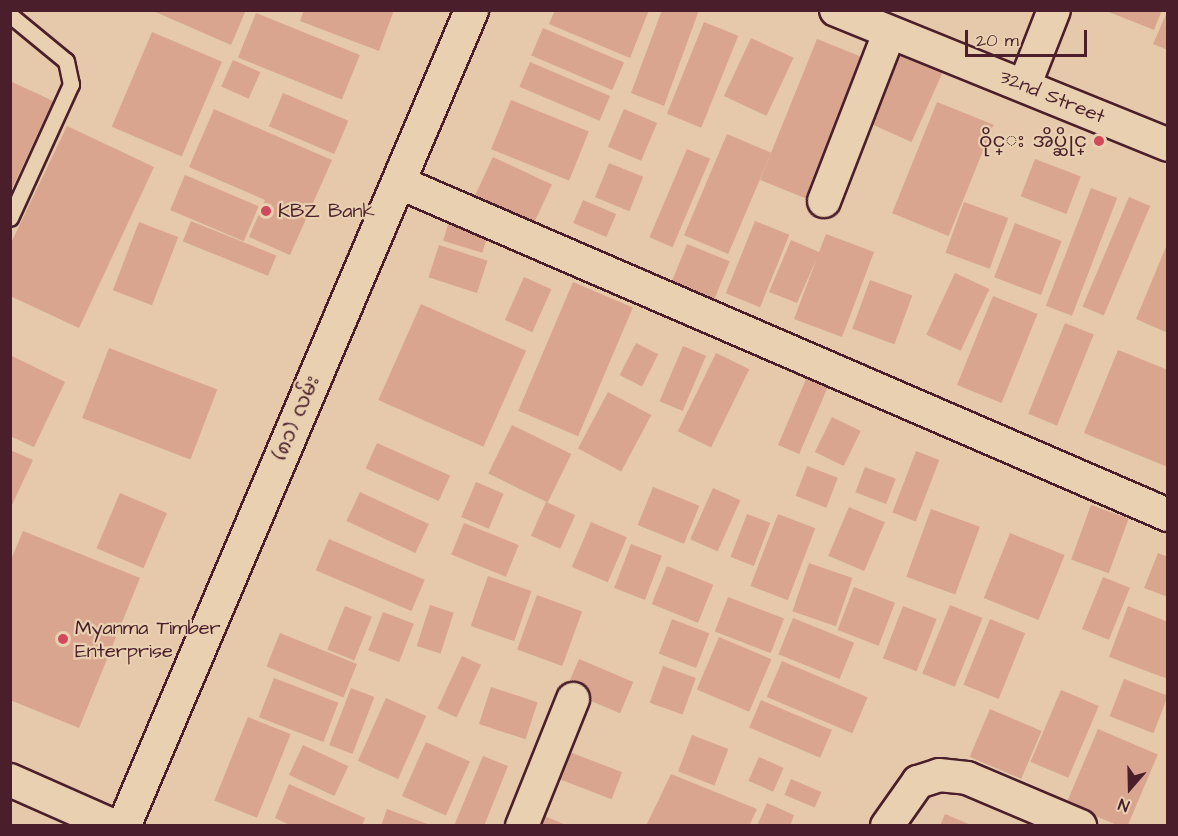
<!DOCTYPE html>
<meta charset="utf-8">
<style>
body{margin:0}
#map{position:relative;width:1178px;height:836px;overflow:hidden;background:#e6c8aa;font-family:"Architects Daughter","Noto Sans Myanmar",sans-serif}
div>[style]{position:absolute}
.building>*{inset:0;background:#d9a58f;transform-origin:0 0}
.roads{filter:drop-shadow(2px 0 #4a1f2b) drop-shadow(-2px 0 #4a1f2b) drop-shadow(0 2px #4a1f2b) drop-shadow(0 -2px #4a1f2b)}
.lane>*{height:15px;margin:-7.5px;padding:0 7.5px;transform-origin:7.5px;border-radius:7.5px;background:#e8d0b0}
.street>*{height:32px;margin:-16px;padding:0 16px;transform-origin:16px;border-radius:16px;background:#e8d0b0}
.secondary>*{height:33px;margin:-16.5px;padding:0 16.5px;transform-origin:16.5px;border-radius:16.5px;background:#e8d0b0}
.dots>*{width:16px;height:16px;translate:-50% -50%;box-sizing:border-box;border:3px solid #e8d0b0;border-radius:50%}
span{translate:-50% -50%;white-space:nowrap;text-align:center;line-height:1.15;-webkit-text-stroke:4.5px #e8d0b0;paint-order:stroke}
.street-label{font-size:20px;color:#4a1f2b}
.poi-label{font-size:20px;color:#4a1f2b}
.right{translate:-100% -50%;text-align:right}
.left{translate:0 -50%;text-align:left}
.frame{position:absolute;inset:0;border:12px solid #4a1f2b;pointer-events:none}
.north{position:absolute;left:1100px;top:758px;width:60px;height:60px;-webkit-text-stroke:4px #e8d0b0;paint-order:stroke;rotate:200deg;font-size:16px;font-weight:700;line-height:24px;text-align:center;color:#4a1f2b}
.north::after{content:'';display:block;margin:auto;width:21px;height:27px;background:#4a1f2b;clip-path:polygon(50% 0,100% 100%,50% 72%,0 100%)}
.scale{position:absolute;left:965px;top:30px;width:122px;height:27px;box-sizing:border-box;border:3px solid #4a1f2b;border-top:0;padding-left:8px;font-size:18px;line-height:21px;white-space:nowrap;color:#4a1f2b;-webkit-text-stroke:4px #e8d0b0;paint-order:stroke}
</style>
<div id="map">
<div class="building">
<i style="clip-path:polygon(151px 10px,246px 10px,231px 45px)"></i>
<i style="clip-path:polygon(304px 10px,394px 10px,379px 51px,300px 21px)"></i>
<i style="clip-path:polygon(555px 10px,649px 10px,630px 58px,549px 24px)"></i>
<i style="clip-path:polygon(662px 10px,699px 10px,664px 106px,631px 93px)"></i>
<i style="clip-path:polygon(1104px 10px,1162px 10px,1154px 30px)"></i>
<i style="clip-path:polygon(1168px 10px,1168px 50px,1153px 44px)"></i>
<i style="left:256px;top:13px;width:112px;height:48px;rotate:22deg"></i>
<i style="left:704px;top:22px;width:37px;height:99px;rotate:22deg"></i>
<i style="left:543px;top:28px;width:88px;height:30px;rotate:23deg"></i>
<i style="left:152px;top:32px;width:76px;height:103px;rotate:23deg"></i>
<i style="left:751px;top:38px;width:47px;height:64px;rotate:25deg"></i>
<i style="left:817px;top:39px;width:61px;height:152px;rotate:22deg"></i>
<i style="left:888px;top:45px;width:61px;height:79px;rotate:24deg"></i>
<i style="left:233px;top:60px;width:30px;height:29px;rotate:24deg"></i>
<i style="left:530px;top:62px;width:87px;height:27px;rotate:23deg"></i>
<i style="clip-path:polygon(10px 81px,53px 101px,10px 193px)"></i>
<i style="left:283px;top:93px;width:71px;height:36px;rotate:23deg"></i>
<i style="left:511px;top:100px;width:84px;height:53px;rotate:22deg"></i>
<i style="left:937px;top:102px;width:61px;height:120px;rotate:22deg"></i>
<i style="clip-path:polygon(214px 109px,332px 160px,290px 255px,249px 237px,265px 200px,189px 167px)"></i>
<i style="left:624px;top:109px;width:36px;height:41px;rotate:23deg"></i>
<i style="clip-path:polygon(67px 126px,154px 167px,79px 328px,10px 296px,10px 245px)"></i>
<i style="left:727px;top:134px;width:48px;height:110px;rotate:23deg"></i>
<i style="left:687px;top:149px;width:25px;height:96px;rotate:23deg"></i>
<i style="left:493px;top:157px;width:65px;height:43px;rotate:25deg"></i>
<i style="left:1035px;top:159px;width:49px;height:40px;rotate:21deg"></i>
<i style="left:609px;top:163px;width:37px;height:37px;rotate:22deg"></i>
<i style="left:185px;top:175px;width:80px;height:38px;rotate:23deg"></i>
<i style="left:1091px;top:188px;width:28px;height:126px;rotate:21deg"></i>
<i style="left:1129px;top:197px;width:23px;height:119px;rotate:23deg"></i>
<i style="left:583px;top:200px;width:36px;height:25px;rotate:23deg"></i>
<i style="left:964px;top:202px;width:47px;height:54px;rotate:20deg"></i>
<i style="left:451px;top:215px;width:41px;height:27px;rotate:17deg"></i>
<i style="left:191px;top:221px;width:92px;height:22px;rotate:22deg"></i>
<i style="left:755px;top:221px;width:37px;height:78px;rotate:22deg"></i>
<i style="left:139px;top:222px;width:42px;height:73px;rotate:21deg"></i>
<i style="left:1015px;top:223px;width:50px;height:58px;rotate:21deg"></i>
<i style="clip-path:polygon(826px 234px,874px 252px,842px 337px,794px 319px,817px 258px,797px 303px,769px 292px,791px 240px,819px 252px)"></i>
<i style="clip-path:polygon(1168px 242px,1168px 333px,1136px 319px)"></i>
<i style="left:687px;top:244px;width:46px;height:41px;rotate:22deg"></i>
<i style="left:439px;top:245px;width:51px;height:34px;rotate:18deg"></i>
<i style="left:955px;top:273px;width:38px;height:68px;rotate:25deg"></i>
<i style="left:524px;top:277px;width:30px;height:47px;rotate:24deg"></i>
<i style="left:870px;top:280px;width:45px;height:52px;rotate:20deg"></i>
<i style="left:573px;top:282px;width:65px;height:140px;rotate:23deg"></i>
<i style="left:993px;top:296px;width:48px;height:96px;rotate:22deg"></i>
<i style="left:421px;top:304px;width:115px;height:105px;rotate:24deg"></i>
<i style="left:1065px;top:323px;width:31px;height:98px;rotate:22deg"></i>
<i style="left:636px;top:343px;width:25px;height:36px;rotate:27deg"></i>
<i style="left:683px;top:346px;width:25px;height:60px;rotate:23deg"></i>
<i style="left:109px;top:348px;width:116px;height:75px;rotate:21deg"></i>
<i style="clip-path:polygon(1118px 350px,1168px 370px,1168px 467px,1084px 433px)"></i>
<i style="left:716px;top:353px;width:37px;height:87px;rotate:26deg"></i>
<i style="clip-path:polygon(10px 355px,65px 382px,34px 447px,10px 436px)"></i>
<i style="left:807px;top:377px;width:23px;height:74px;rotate:23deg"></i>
<i style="left:608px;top:392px;width:49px;height:64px;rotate:28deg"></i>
<i style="left:832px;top:417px;width:32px;height:39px;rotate:26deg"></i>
<i style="left:512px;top:425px;width:66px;height:54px;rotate:26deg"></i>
<i style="left:377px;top:443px;width:80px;height:28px;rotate:24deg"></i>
<i style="clip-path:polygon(10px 450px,33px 460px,10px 509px)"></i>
<i style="left:916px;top:451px;width:25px;height:66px;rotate:21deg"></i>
<i style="left:807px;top:466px;width:33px;height:32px;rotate:21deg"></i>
<i style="left:865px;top:467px;width:33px;height:27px;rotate:21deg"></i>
<i style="left:476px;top:482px;width:30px;height:38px;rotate:23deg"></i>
<i style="left:653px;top:487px;width:50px;height:41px;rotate:22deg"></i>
<i style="left:713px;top:488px;width:30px;height:56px;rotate:24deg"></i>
<i style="left:360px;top:492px;width:76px;height:32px;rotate:25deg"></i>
<i style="left:120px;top:493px;width:51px;height:60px;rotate:23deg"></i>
<i style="left:546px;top:502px;width:32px;height:37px;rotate:24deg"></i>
<i style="left:1091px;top:505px;width:40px;height:58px;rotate:20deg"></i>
<i style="left:849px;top:507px;width:39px;height:53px;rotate:23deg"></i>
<i style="left:931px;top:509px;width:52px;height:72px;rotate:20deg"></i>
<i style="left:747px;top:514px;width:25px;height:46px;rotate:21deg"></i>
<i style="left:778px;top:514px;width:40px;height:77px;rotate:21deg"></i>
<i style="left:591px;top:522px;width:39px;height:49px;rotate:23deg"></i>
<i style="left:464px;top:523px;width:59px;height:34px;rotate:22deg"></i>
<i style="clip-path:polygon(23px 531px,140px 578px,79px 728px,10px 700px,10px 562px)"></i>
<i style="left:1010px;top:533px;width:59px;height:70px;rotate:22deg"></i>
<i style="left:329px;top:539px;width:104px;height:34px;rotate:23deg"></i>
<i style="left:631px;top:544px;width:33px;height:47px;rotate:21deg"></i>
<i style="clip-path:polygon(1158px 553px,1168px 557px,1168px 597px,1144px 588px)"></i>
<i style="left:809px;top:563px;width:46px;height:51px;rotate:19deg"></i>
<i style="left:667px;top:566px;width:50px;height:41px;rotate:22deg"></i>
<i style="left:488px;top:576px;width:46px;height:53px;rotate:19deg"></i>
<i style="left:1103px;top:577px;width:29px;height:56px;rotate:22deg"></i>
<i style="left:854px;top:587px;width:44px;height:46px;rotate:21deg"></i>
<i style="left:537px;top:595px;width:48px;height:58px;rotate:20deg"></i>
<i style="left:728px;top:597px;width:60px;height:37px;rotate:21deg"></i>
<i style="left:430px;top:605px;width:25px;height:43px;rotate:18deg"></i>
<i style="left:950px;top:605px;width:35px;height:74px;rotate:22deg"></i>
<i style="left:345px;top:606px;width:29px;height:47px;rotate:22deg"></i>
<i style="left:903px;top:606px;width:36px;height:56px;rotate:21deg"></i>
<i style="clip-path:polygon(1128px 606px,1168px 622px,1168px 679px,1109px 657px)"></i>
<i style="left:383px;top:612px;width:33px;height:41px;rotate:21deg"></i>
<i style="left:793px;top:618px;width:66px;height:39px;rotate:22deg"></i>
<i style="left:672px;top:619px;width:40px;height:37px;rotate:21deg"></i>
<i style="left:990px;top:619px;width:38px;height:71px;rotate:22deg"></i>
<i style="left:280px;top:633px;width:83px;height:36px;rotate:22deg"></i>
<i style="left:719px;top:637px;width:57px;height:57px;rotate:23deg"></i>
<i style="left:462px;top:656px;width:21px;height:58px;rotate:25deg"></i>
<i style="left:579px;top:659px;width:59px;height:34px;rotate:23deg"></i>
<i style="left:782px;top:661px;width:93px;height:39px;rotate:23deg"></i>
<i style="left:663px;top:666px;width:35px;height:39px;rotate:20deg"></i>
<i style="left:274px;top:678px;width:69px;height:42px;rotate:21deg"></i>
<i style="left:1124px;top:679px;width:47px;height:40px;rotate:21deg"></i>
<i style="left:491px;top:687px;width:49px;height:39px;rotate:18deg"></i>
<i style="left:351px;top:688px;width:25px;height:61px;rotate:21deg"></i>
<i style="left:1061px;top:690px;width:41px;height:78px;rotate:23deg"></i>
<i style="left:386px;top:698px;width:44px;height:69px;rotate:24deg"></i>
<i style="left:761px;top:700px;width:77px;height:30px;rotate:23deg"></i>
<i style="left:990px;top:709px;width:56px;height:52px;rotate:23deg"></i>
<i style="left:248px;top:717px;width:46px;height:90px;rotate:22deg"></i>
<i style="left:1098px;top:729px;width:65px;height:81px;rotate:23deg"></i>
<i style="left:692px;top:735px;width:39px;height:39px;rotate:21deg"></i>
<i style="left:426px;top:742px;width:48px;height:59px;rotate:24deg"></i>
<i style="left:303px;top:745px;width:50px;height:33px;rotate:25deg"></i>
<i style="left:567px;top:751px;width:59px;height:29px;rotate:21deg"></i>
<i style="clip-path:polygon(483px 756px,508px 766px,484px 826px,454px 826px)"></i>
<i style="left:759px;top:757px;width:27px;height:26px;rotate:24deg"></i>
<i style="clip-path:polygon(671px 774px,757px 809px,749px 826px,646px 826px)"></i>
<i style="left:791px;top:779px;width:33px;height:17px;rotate:23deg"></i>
<i style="clip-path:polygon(289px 784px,365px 818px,362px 826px,292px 826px,275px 818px)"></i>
<i style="clip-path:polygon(767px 803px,794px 815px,790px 826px,757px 826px)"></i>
<i style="clip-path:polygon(387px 809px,430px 825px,430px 826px,381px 826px)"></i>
<i style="clip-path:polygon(533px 811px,568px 826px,527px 826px)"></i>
<i style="clip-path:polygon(945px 814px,971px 825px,971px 826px,940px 826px)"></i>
</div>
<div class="roads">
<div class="lane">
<i style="left:10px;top:15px;width:72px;rotate:39.4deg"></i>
<i style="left:66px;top:61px;width:24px;rotate:78deg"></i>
<i style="left:71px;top:84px;width:147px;rotate:114.5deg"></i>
</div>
<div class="street">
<i style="left:836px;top:10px;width:358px;rotate:22.1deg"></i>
<i style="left:1025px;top:84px;width:79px;rotate:-68.6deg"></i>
<i style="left:398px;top:182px;width:839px;rotate:23.39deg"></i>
<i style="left:824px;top:201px;width:177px;rotate:-68.8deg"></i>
<i style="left:10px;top:780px;width:114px;rotate:23.9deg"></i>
<i style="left:522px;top:826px;width:137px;rotate:-68.1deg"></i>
<i style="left:887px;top:826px;width:54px;rotate:-54.8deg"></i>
<i style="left:918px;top:782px;width:22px;rotate:-18deg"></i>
<i style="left:939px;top:775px;width:28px;rotate:6deg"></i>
<i style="left:967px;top:778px;width:123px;rotate:23deg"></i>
</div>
<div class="secondary">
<i style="left:123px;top:826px;width:887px;rotate:-66.9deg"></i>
</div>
</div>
<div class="dots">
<i style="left:1099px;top:141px;background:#d1495b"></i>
<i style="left:266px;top:211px;background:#d1495b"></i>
<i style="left:63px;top:639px;background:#d1495b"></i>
</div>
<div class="street-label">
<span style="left:1052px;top:97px;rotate:22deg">32nd Street</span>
<span style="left:297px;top:418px;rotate:-67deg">(၈၁) လမ်း</span>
</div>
<div class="poi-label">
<span class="right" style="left:1087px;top:141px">ဝိုင္း အိပ္ဆိုင္</span>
<span class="left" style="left:278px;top:211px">KBZ Bank</span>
<span class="left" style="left:75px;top:640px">Myanma Timber<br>Enterprise</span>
</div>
<div class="frame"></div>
<div class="north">N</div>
<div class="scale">20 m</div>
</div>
